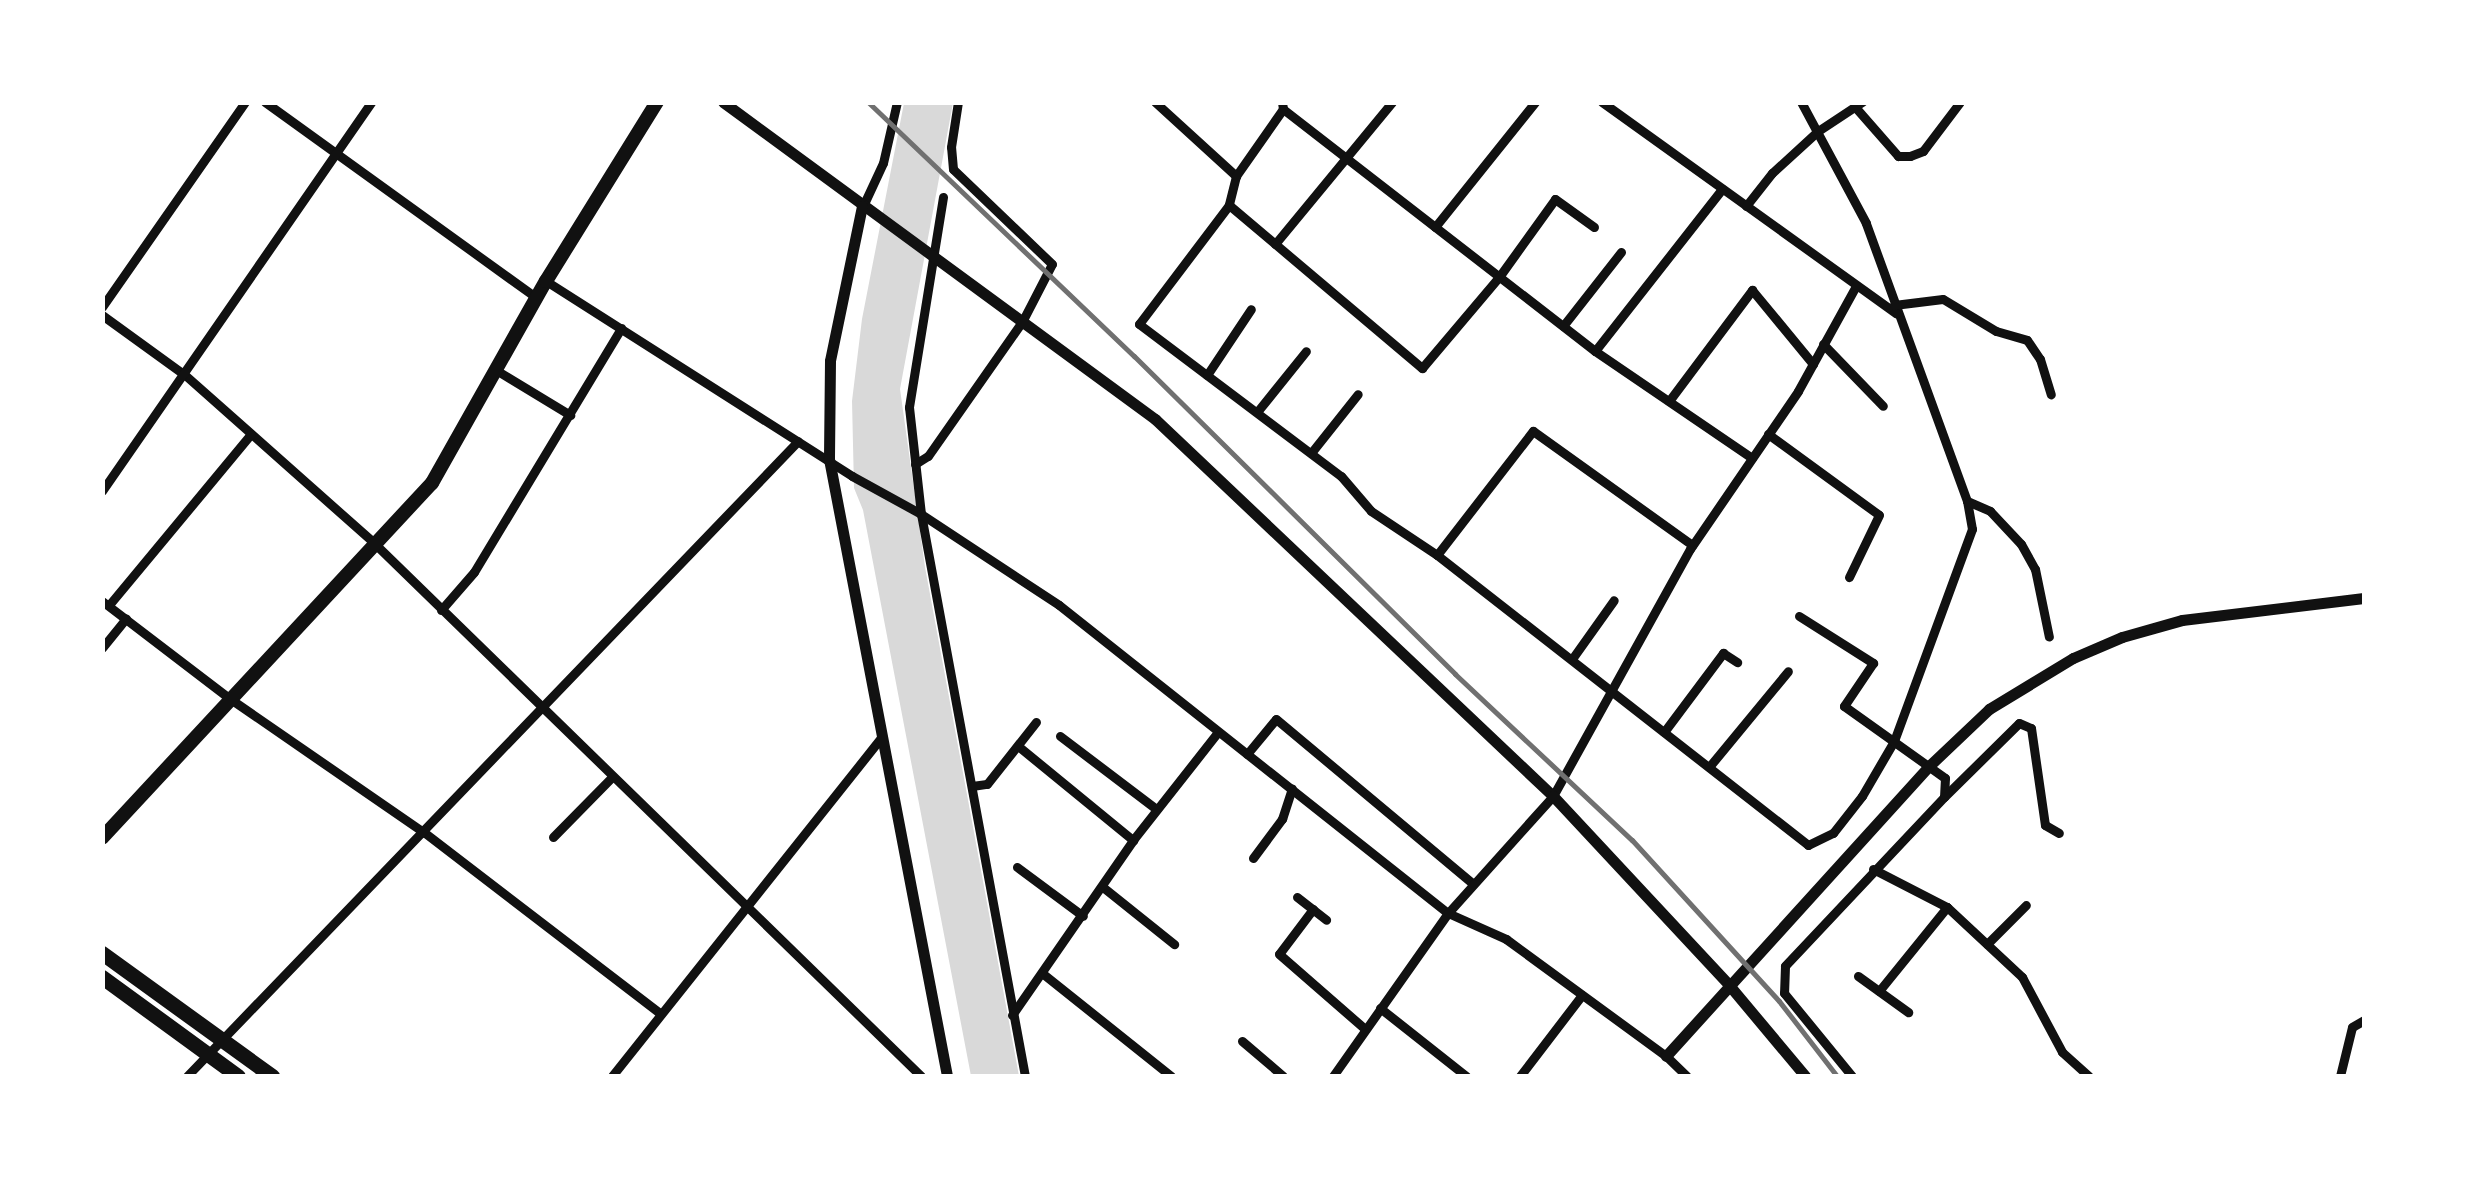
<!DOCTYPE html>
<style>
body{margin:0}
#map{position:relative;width:2467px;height:1179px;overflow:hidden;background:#fff;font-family:Karla,sans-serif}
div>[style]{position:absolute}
.water>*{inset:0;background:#d9d9d9}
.minor>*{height:9px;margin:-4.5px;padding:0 4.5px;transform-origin:4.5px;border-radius:4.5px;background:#111}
.tertiary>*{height:11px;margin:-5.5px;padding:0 5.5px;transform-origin:5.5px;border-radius:5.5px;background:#111}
.primary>*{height:14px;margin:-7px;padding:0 7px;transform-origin:7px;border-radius:7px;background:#111}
.trunk>*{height:15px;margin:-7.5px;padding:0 7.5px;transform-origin:7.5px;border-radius:7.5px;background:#111}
.rail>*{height:5px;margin:-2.5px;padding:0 2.5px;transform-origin:2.5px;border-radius:2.5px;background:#707070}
span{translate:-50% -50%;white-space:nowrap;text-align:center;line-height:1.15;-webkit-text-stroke:9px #fff;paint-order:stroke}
.frame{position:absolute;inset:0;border:105px solid #fff;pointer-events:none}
</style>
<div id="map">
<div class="water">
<i style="clip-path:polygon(904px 103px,953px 103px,900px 389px,925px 567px,1019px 1076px,971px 1076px,863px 510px,854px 488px,852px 401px,862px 319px)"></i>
</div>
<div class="minor">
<i style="left:265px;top:102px;width:335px;rotate:35.8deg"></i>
<i style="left:1155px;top:102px;width:110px;rotate:42.4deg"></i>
<i style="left:1236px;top:176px;width:30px;rotate:104deg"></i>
<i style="left:1229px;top:205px;width:149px;rotate:127.1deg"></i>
<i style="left:1139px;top:324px;width:253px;rotate:37deg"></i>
<i style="left:1341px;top:476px;width:46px;rotate:49.4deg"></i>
<i style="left:1371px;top:511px;width:79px;rotate:33.7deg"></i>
<i style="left:1437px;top:555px;width:471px;rotate:38deg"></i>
<i style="left:1808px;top:845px;width:28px;rotate:-26deg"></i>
<i style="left:1833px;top:833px;width:47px;rotate:-51.9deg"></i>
<i style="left:1862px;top:796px;width:64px;rotate:-59.8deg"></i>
<i style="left:1894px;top:741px;width:226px;rotate:-69.8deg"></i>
<i style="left:1972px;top:529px;width:28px;rotate:-100deg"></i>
<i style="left:1967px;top:501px;width:296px;rotate:-110deg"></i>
<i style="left:1866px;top:223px;width:137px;rotate:-118.2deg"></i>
<i style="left:1282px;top:102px;width:7px;rotate:82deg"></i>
<i style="left:1283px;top:109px;width:395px;rotate:37.8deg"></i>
<i style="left:1595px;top:351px;width:190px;rotate:34.3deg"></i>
<i style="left:1602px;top:102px;width:362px;rotate:35.7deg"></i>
<i style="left:1856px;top:108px;width:64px;rotate:48.8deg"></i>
<i style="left:1898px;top:156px;width:12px"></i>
<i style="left:1910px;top:156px;width:14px;rotate:-21deg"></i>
<i style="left:1923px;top:151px;width:61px;rotate:-52.9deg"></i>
<i style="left:1236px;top:176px;width:82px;rotate:-55deg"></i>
<i style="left:943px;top:197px;width:213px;rotate:99.2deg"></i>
<i style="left:909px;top:407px;width:108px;rotate:83.6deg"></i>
<i style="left:921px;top:514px;width:572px;rotate:79.52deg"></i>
<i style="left:1229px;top:205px;width:253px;rotate:40.2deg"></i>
<i style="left:1422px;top:368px;width:119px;rotate:-49.8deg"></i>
<i style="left:1499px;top:277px;width:96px;rotate:-54.3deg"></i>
<i style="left:1555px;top:199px;width:48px;rotate:35.7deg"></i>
<i style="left:863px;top:206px;width:47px;rotate:-65.1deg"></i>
<i style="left:883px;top:163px;width:63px;rotate:-77.1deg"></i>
<i style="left:1746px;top:206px;width:42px;rotate:-51.8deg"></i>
<i style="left:1772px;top:173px;width:62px;rotate:-42.4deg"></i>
<i style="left:1818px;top:131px;width:53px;rotate:-33.4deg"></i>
<i style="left:1435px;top:227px;width:160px;rotate:-51.3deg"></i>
<i style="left:1275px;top:244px;width:184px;rotate:-50.5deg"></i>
<i style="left:546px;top:281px;width:363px;rotate:32.5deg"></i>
<i style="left:852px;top:476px;width:79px;rotate:28.8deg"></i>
<i style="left:921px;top:514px;width:165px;rotate:33.4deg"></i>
<i style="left:1059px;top:605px;width:496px;rotate:38.4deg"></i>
<i style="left:1448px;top:913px;width:64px;rotate:24.1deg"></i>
<i style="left:1506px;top:939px;width:198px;rotate:36.2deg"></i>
<i style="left:1666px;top:1056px;width:29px;rotate:44deg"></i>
<i style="left:1894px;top:305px;width:49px;rotate:-7deg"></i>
<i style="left:1943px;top:299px;width:62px;rotate:31.1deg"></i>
<i style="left:1996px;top:331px;width:32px;rotate:16deg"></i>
<i style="left:2027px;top:340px;width:23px;rotate:56deg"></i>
<i style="left:2040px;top:359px;width:37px;rotate:73deg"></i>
<i style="left:102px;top:307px;width:250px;rotate:-55.1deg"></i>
<i style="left:102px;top:315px;width:102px;rotate:35.9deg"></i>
<i style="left:185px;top:375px;width:253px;rotate:41.6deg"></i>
<i style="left:374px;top:543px;width:764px;rotate:44.26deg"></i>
<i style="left:1563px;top:326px;width:94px;rotate:-51.9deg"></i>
<i style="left:1823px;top:344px;width:86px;rotate:45.9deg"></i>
<i style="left:1595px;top:351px;width:206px;rotate:-51.9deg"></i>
<i style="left:496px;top:370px;width:87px;rotate:31.3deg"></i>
<i style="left:1207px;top:375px;width:79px;rotate:-56.3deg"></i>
<i style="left:1669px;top:401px;width:139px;rotate:-53.2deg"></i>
<i style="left:1752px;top:290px;width:96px;rotate:50.5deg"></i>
<i style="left:1257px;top:412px;width:78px;rotate:-51.2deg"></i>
<i style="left:1768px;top:434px;width:137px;rotate:36.1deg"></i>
<i style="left:1879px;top:515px;width:69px;rotate:115.8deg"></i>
<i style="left:1311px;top:453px;width:75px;rotate:-51.5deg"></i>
<i style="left:915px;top:464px;width:15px;rotate:-32deg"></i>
<i style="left:928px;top:456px;width:164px;rotate:-55deg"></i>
<i style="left:1022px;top:322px;width:65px;rotate:-62.7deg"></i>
<i style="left:1052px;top:264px;width:137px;rotate:-136.2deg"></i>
<i style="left:953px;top:169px;width:22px;rotate:-95deg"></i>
<i style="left:951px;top:147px;width:46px;rotate:-81.2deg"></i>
<i style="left:102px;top:491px;width:473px;rotate:-55.3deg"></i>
<i style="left:1967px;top:501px;width:25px;rotate:23deg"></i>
<i style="left:1990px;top:511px;width:45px;rotate:46.8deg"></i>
<i style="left:2021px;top:544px;width:29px;rotate:61deg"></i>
<i style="left:2035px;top:569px;width:69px;rotate:78.4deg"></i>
<i style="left:1437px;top:555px;width:157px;rotate:-52.3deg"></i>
<i style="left:1533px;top:431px;width:196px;rotate:35.6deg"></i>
<i style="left:102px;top:601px;width:160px;rotate:37.4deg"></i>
<i style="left:229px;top:698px;width:238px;rotate:34.6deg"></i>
<i style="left:425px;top:833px;width:296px;rotate:37.5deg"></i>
<i style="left:109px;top:605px;width:222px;rotate:-50.3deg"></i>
<i style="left:441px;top:610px;width:50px;rotate:-49deg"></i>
<i style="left:474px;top:572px;width:285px;rotate:-58.9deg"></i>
<i style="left:1799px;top:616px;width:88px;rotate:32.4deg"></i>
<i style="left:1873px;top:663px;width:52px;rotate:124deg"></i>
<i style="left:1844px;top:706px;width:124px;rotate:35.5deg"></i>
<i style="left:1945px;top:778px;width:19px;rotate:93deg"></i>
<i style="left:1944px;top:797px;width:232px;rotate:133.3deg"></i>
<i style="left:1785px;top:966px;width:27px;rotate:92deg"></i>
<i style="left:1784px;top:993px;width:107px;rotate:50.7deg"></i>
<i style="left:102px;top:648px;width:38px;rotate:-51deg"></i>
<i style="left:1572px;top:659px;width:72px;rotate:-54.6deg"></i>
<i style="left:1664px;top:732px;width:99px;rotate:-53.2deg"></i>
<i style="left:1723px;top:653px;width:17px;rotate:33deg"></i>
<i style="left:1060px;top:736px;width:121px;rotate:37.2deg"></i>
<i style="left:1018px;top:746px;width:149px;rotate:39.3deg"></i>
<i style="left:1247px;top:754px;width:45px;rotate:-50.4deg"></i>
<i style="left:1276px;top:719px;width:256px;rotate:39.9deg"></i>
<i style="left:1709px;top:767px;width:124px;rotate:-50.5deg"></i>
<i style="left:972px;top:786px;width:15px;rotate:-8deg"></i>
<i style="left:987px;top:784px;width:79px;rotate:-51.7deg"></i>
<i style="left:1944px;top:797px;width:105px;rotate:-44.6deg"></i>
<i style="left:2019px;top:723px;width:13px;rotate:23deg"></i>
<i style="left:2031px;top:728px;width:98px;rotate:81.8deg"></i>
<i style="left:2045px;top:825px;width:16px;rotate:30deg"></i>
<i style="left:553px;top:837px;width:84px;rotate:-45.5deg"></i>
<i style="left:1253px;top:858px;width:49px;rotate:-53.4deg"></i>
<i style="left:1282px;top:819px;width:32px;rotate:-72deg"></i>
<i style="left:1017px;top:867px;width:82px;rotate:36.6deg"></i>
<i style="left:1873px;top:869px;width:83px;rotate:27.2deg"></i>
<i style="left:1947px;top:907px;width:103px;rotate:43deg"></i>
<i style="left:2022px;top:977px;width:85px;rotate:61.9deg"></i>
<i style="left:2062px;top:1052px;width:36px;rotate:42deg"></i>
<i style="left:1104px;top:888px;width:90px;rotate:38.7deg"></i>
<i style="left:1297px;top:897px;width:37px;rotate:38deg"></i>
<i style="left:1313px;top:909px;width:56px;rotate:127.1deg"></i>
<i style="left:1279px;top:954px;width:114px;rotate:41.1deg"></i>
<i style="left:1987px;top:944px;width:55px;rotate:-45deg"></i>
<i style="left:1042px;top:973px;width:165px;rotate:38.6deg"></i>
<i style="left:1858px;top:976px;width:62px;rotate:35.8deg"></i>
<i style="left:1879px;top:991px;width:108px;rotate:-51deg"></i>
<i style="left:1380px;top:1008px;width:110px;rotate:38.3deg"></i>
<i style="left:1012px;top:1015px;width:213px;rotate:-55.3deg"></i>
<i style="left:1133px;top:840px;width:137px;rotate:-51.8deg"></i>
<i style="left:1242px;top:1041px;width:54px;rotate:40.5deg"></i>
<i style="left:187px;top:1076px;width:881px;rotate:-46.1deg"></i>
<i style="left:612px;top:1076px;width:432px;rotate:-51.5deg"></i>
<i style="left:1333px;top:1076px;width:199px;rotate:-54.8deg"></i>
<i style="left:1448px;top:913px;width:157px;rotate:-48.1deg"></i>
<i style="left:1553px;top:796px;width:282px;rotate:-61deg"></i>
<i style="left:1690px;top:549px;width:191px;rotate:-55.6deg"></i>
<i style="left:1798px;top:391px;width:120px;rotate:-61.1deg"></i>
<i style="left:1520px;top:1076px;width:102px;rotate:-52.6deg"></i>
<i style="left:2340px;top:1076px;width:50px;rotate:-76.2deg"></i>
<i style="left:2352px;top:1027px;width:14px;rotate:-30deg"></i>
</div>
<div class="tertiary">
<i style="left:723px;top:102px;width:536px;rotate:36.27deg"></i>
<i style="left:1155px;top:419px;width:548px;rotate:43.45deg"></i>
<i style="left:1553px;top:796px;width:258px;rotate:47deg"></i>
<i style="left:1729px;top:985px;width:119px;rotate:50.1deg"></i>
<i style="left:862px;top:206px;width:158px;rotate:101.7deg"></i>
<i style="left:830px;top:361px;width:98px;rotate:90.6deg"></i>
<i style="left:829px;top:459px;width:628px;rotate:79.17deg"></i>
<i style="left:1666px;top:1056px;width:391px;rotate:-47.8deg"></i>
<i style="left:1929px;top:766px;width:83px;rotate:-43.5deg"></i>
<i style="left:1989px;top:709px;width:98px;rotate:-31.3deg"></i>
<i style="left:2073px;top:658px;width:53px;rotate:-23.2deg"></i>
<i style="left:2122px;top:637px;width:62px;rotate:-15.8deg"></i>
<i style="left:2182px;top:620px;width:183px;rotate:-6.9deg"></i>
</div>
<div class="primary">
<i style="left:102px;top:838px;width:485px;rotate:-47.1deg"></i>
<i style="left:432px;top:483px;width:232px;rotate:-60.6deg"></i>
<i style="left:546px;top:281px;width:211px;rotate:-58.2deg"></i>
</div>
<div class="trunk">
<i style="left:102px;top:953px;width:210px;rotate:35.9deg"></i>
<i style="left:102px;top:977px;width:168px;rotate:36.1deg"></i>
</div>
<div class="rail">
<i style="left:868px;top:102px;width:368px;rotate:43.7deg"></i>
<i style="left:1134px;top:356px;width:452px;rotate:44.7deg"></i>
<i style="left:1455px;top:674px;width:243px;rotate:43.2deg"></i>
<i style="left:1632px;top:840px;width:218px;rotate:47.6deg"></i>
<i style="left:1779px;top:1001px;width:95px;rotate:52.3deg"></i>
</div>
<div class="frame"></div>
</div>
